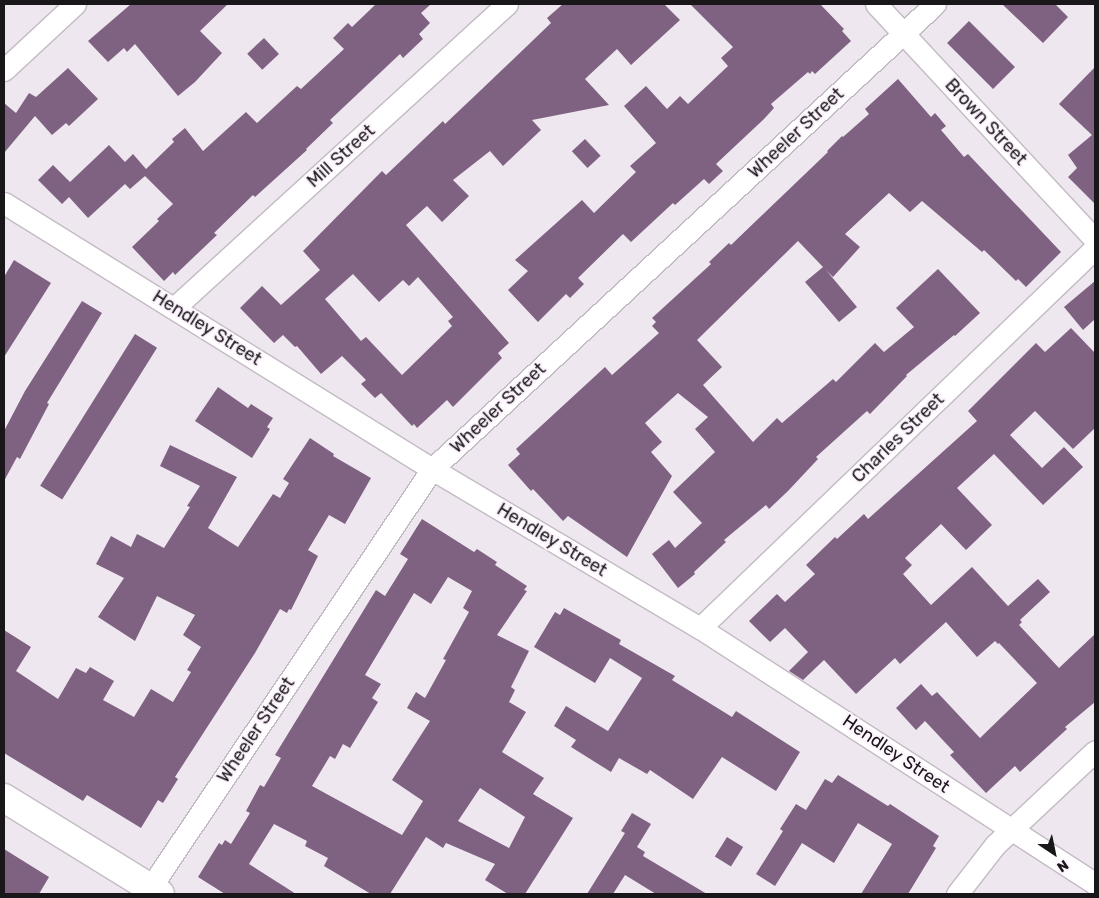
<!DOCTYPE html>
<style>
body{margin:0}
#map{position:relative;width:1099px;height:898px;overflow:hidden;background:#efe7f0;font-family:Rubik,sans-serif}
div>[style]{position:absolute}
.building>*{inset:0;background:#7f6281;transform-origin:0 0}
.roads{filter:drop-shadow(1px 0 #c3bbc3) drop-shadow(-1px 0 #c3bbc3) drop-shadow(0 1px #c3bbc3) drop-shadow(0 -1px #c3bbc3)}
.street>*{height:21px;margin:-10.5px;padding:0 10.5px;transform-origin:10.5px;border-radius:10.5px;background:#fff}
.secondary>*{height:28px;margin:-14px;padding:0 14px;transform-origin:14px;border-radius:14px;background:#fff}
span{translate:-50% -50%;white-space:nowrap;text-align:center;line-height:1.15;-webkit-text-stroke:4.5px #fdf4fd;paint-order:stroke}
.street-label{font-size:18px;color:#19171a}
.frame{position:absolute;inset:0;border:5px solid #19171a;pointer-events:none}
.north{position:absolute;left:1029px;top:828px;width:50px;height:50px;-webkit-text-stroke:4px #fdf4fd;paint-order:stroke;rotate:146deg;font-size:14px;font-weight:700;line-height:20px;text-align:center;color:#19171a}
.north::after{content:'';display:block;margin:auto;width:18px;height:22px;background:#19171a;clip-path:polygon(50% 0,100% 100%,50% 72%,0 100%)}
</style>
<div id="map">
<div class="building">
<i style="clip-path:polygon(131px 4px,228px 4px,200px 31px,222px 53px,195px 82px,178px 96px,135px 44px,127px 52px,124px 48px,108px 62px,88px 41px)"></i>
<i style="clip-path:polygon(376px 4px,431px 4px,421px 13px,430px 23px,419px 34px,423px 39px,403px 58px,400px 54px,330px 120px,333px 123px,306px 149px,307px 150px,255px 197px,253px 195px,214px 233px,217px 235px,175px 275px,173px 272px,164px 281px,132px 247px,159px 221px,157px 219px,173px 204px,145px 176px,130px 189px,125px 184px,88px 218px,69px 197px,62px 204px,38px 180px,53px 165px,70px 182px,109px 145px,125px 162px,133px 154px,146px 169px,174px 142px,172px 139px,185px 128px,203px 151px,246px 112px,257px 123px,297px 86px,301px 89px,344px 49px,333px 38px,348px 23px,352px 27px)"></i>
<i style="clip-path:polygon(evenodd,563px 4px,664px 4px,680px 20px,631px 65px,617px 49px,585px 79px,609px 105px,532px 120px,541px 130px,503px 166px,490px 151px,453px 180px,469px 196px,442px 222px,427px 206px,406px 225px,509px 343px,498px 353px,502px 358px,453px 407px,447px 400px,417px 428px,414px 424px,412px 426px,381px 393px,375px 398px,361px 384px,366px 380px,342px 356px,321px 374px,297px 346px,295px 347px,283px 335px,274px 343px,240px 308px,262px 286px,281px 305px,320px 270px,303px 251px,382px 171px,386px 175px,443px 121px,445px 124px,482px 89px,551px 23px,547px 18px,563px 4px,353px 274px,379px 302px,403px 280px,409px 286px,418px 277px,453px 317px,448px 321px,452px 326px,402px 375px,366px 337px,361px 341px,325px 299px,353px 274px)"></i>
<i style="clip-path:polygon(690px 4px,820px 4px,844px 29px,842px 31px,851px 41px,815px 74px,812px 71px,810px 74px,808px 72px,771px 104px,774px 108px,764px 119px,716px 164px,723px 171px,709px 184px,704px 179px,675px 205px,673px 203px,631px 242px,623px 234px,578px 278px,584px 284px,570px 298px,566px 294px,538px 322px,508px 290px,528px 271px,515px 260px,582px 200px,594px 213px,636px 172px,630px 166px,656px 143px,624px 106px,646px 86px,667px 109px,680px 96px,688px 104px,728px 66px,721px 58px,733px 47px)"></i>
<i style="clip-path:polygon(1002px 4px,1055px 4px,1068px 17px,1043px 43px)"></i>
<i style="left:969px;top:21px;width:65px;height:31px;rotate:45deg"></i>
<i style="left:264px;top:38px;width:22px;height:23px;rotate:47deg"></i>
<i style="clip-path:polygon(1095px 67px,1095px 204px,1068px 177px,1077px 168px,1068px 155px,1092px 135px,1059px 104px)"></i>
<i style="clip-path:polygon(68px 68px,98px 99px,69px 126px,66px 123px,52px 135px,35px 116px,4px 153px,4px 103px,16px 113px,29px 93px,36px 97px)"></i>
<i style="clip-path:polygon(898px 79px,931px 117px,935px 113px,946px 126px,941px 130px,964px 157px,968px 154px,1061px 252px,1026px 287px,1018px 279px,1016px 281px,984px 250px,982px 252px,922px 201px,910px 212px,889px 193px,845px 234px,860px 247px,833px 277px,826px 270px,857px 307px,839px 322px,805px 282px,823px 267px,798px 241px,697px 340px,722px 367px,703px 385px,753px 442px,777px 418px,782px 423px,833px 379px,836px 382px,875px 343px,884px 352px,914px 327px,896px 308px,938px 269px,980px 313px,955px 336px,954px 335px,906px 375px,907px 376px,870px 414px,867px 411px,816px 457px,818px 459px,788px 491px,769px 509px,766px 505px,724px 540px,726px 542px,694px 572px,695px 574px,678px 588px,652px 554px,669px 540px,675px 548px,702px 523px,673px 492px,715px 452px,695px 429px,708px 417px,678px 393px,645px 423px,662px 442px,651px 452px,672px 476px,627px 557px,568px 516px,563px 521px,533px 489px,531px 491px,508px 465px,520px 454px,516px 449px,605px 367px,612px 375px,659px 333px,652px 326px,656px 322px,652px 318px,711px 264px,709px 262px,729px 243px,731px 245px,828px 152px,827px 151px,842px 136px,843px 137px,869px 114px,865px 109px)"></i>
<i style="left:585px;top:139px;width:23px;height:18px;rotate:47deg"></i>
<i style="clip-path:polygon(14px 260px,51px 283px,4px 357px,4px 277px)"></i>
<i style="clip-path:polygon(1095px 281px,1095px 319px,1083px 330px,1064px 307px)"></i>
<i style="clip-path:polygon(82px 301px,102px 313px,47px 403px,49px 404px,20px 459px,17px 457px,4px 481px,4px 431px,25px 391px)"></i>
<i style="clip-path:polygon(1071px 328px,1095px 353px,1095px 428px,1073px 449px,1035px 411px,1010px 435px,1042px 468px,1064px 447px,1083px 467px,1043px 505px,994px 454px,957px 488px,992px 525px,966px 550px,941px 524px,905px 558px,912px 565px,903px 574px,931px 605px,972px 567px,1008px 606px,1038px 579px,1050px 592px,1020px 620px,1022px 622px,1019px 625px,1059px 668px,1095px 634px,1095px 702px,1065px 727px,1067px 729px,1020px 772px,1015px 766px,986px 793px,950px 755px,954px 752px,925px 721px,916px 730px,896px 708px,921px 684px,932px 696px,937px 692px,980px 738px,1037px 683px,999px 643px,998px 644px,995px 641px,977px 657px,946px 622px,900px 664px,895px 658px,856px 694px,824px 660px,803px 680px,789px 671px,808px 652px,785px 628px,770px 642px,749px 621px,777px 594px,785px 602px,815px 574px,806px 565px,835px 537px,837px 539px,864px 514px,868px 519px,977px 421px,968px 411px,1036px 343px,1045px 352px)"></i>
<i style="left:135px;top:334px;width:26px;height:179px;rotate:32deg"></i>
<i style="clip-path:polygon(218px 387px,248px 408px,251px 404px,273px 418px,267px 427px,270px 429px,252px 458px,195px 421px)"></i>
<i style="clip-path:polygon(310px 438px,334px 454px,333px 456px,371px 478px,345px 524px,329px 515px,308px 550px,318px 556px,291px 610px,289px 609px,287px 613px,280px 609px,255px 653px,175px 777px,178px 779px,163px 803px,158px 800px,141px 828px,87px 795px,83px 801px,4px 753px,4px 630px,31px 647px,16px 671px,58px 699px,76px 668px,86px 673px,90px 667px,114px 681px,103px 700px,134px 717px,151px 689px,173px 702px,191px 672px,187px 670px,201px 647px,183px 635px,195px 615px,157px 596px,135px 641px,98px 617px,124px 578px,96px 564px,111px 536px,131px 547px,137px 534px,164px 548px,190px 507px,187px 506px,200px 486px,160px 466px,170px 445px,237px 477px,208px 528px,238px 547px,273px 494px,280px 498px,289px 483px,283px 479px)"></i>
<i style="clip-path:polygon(evenodd,422px 519px,474px 552px,477px 549px,497px 562px,495px 565px,527px 586px,524px 590px,527px 591px,497px 635px,529px 651px,511px 687px,515px 690px,509px 702px,526px 712px,502px 752px,544px 778px,533px 794px,573px 818px,525px 894px,508px 894px,485px 880px,495px 864px,446px 843px,443px 848px,426px 837px,390px 894px,371px 894px,324px 866px,328px 858px,305px 846px,307px 841px,274px 824px,249px 864px,296px 894px,225px 894px,198px 877px,219px 843px,222px 845px,225px 840px,231px 844px,250px 813px,246px 811px,260px 785px,264px 787px,281px 758px,275px 755px,376px 590px,385px 596px,408px 559px,400px 554px,422px 519px,448px 577px,472px 591px,463px 608px,469px 612px,443px 659px,446px 660px,425px 698px,416px 692px,407px 708px,430px 721px,392px 780px,423px 801px,402px 835px,312px 786px,330px 756px,335px 759px,343px 744px,350px 748px,378px 702px,372px 698px,381px 684px,365px 675px,414px 593px,431px 604px,448px 577px,422px 519px,480px 788px,525px 817px,509px 848px,458px 821px,480px 788px)"></i>
<i style="clip-path:polygon(564px 608px,621px 640px,619px 644px,675px 676px,672px 680px,732px 717px,736px 711px,800px 752px,776px 791px,722px 757px,693px 799px,650px 770px,647px 774px,619px 758px,611px 772px,571px 747px,576px 740px,554px 726px,566px 706px,608px 731px,642px 678px,610px 658px,595px 683px,534px 647px,555px 612px,560px 615px)"></i>
<i style="clip-path:polygon(838px 775px,888px 806px,890px 804px,939px 836px,933px 846px,936px 848px,908px 894px,861px 894px,892px 844px,858px 823px,834px 863px,802px 843px,775px 886px,756px 874px,783px 831px,780px 829px,796px 804px,806px 810px,825px 779px,832px 783px)"></i>
<i style="clip-path:polygon(632px 813px,651px 824px,637px 847px,645px 852px,643px 856px,707px 894px,656px 894px,625px 875px,613px 894px,587px 894px,625px 833px,621px 831px)"></i>
<i style="left:727px;top:837px;width:19px;height:23px;rotate:32deg"></i>
<i style="clip-path:polygon(4px 849px,49px 877px,39px 894px,4px 894px)"></i>
</div>
<div class="roads">
<div class="street">
<i style="left:876px;top:4px;width:322px;rotate:47.1deg"></i>
<i style="left:4px;top:70px;width:97px;rotate:-42.9deg"></i>
<i style="left:4px;top:203px;width:504px;rotate:31.86deg"></i>
<i style="left:432px;top:469px;width:312px;rotate:30.7deg"></i>
<i style="left:700px;top:628px;width:471px;rotate:32.9deg"></i>
<i style="left:174px;top:308px;width:451px;rotate:-42.4deg"></i>
<i style="left:700px;top:628px;width:548px;rotate:-43.89deg"></i>
<i style="left:150px;top:888px;width:505px;rotate:-56.06deg"></i>
<i style="left:432px;top:469px;width:685px;rotate:-42.75deg"></i>
<i style="left:957px;top:894px;width:62px;rotate:-52.2deg"></i>
<i style="left:995px;top:845px;width:137px;rotate:-43.2deg"></i>
</div>
<div class="secondary">
<i style="left:4px;top:798px;width:183px;rotate:31.6deg"></i>
</div>
</div>
<div class="street-label">
<span style="left:986px;top:122px;rotate:47deg">Brown Street</span>
<span style="left:796px;top:133px;rotate:-43deg">Wheeler Street</span>
<span style="left:341px;top:156px;rotate:-42deg">Mill Street</span>
<span style="left:207px;top:328px;rotate:32deg">Hendley Street</span>
<span style="left:498px;top:408px;rotate:-43deg">Wheeler Street</span>
<span style="left:898px;top:438px;rotate:-44deg">Charles Street</span>
<span style="left:552px;top:540px;rotate:31deg">Hendley Street</span>
<span style="left:256px;top:730px;rotate:-56deg">Wheeler Street</span>
<span style="left:896px;top:754px;rotate:34deg">Hendley Street</span>
</div>
<div class="frame"></div>
<div class="north">N</div>
</div>
